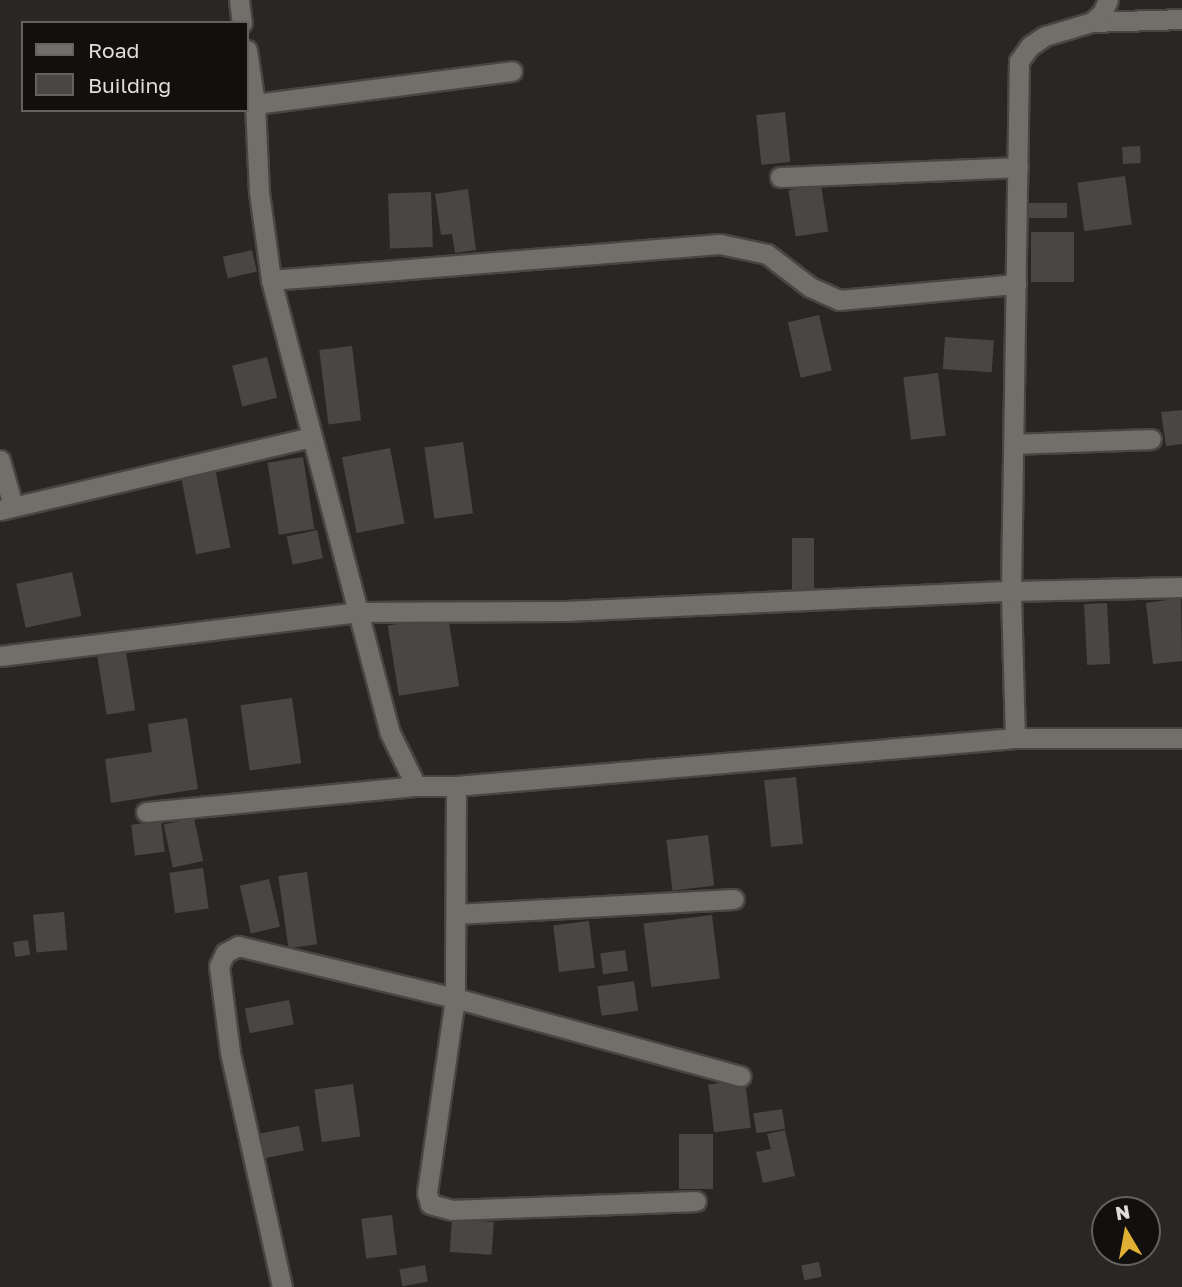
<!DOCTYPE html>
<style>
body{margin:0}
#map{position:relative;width:1182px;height:1287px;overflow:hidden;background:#292723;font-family:"Golos Text",sans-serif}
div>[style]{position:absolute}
.building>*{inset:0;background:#494743;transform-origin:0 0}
.roads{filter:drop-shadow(2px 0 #474642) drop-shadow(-2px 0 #474642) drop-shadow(0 2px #474642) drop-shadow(0 -2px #474642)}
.minor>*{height:19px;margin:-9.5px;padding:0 9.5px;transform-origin:9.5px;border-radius:9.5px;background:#726f6b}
span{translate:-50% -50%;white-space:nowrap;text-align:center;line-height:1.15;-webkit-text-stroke:5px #11100e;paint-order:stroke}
.legend{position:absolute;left:21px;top:21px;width:228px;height:91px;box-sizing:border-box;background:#11100e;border:2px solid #636260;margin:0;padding:9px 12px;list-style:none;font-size:21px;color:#dfdedb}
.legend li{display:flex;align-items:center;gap:14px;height:35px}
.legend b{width:35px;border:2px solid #636260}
.north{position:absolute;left:1091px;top:1196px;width:70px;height:70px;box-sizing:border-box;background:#11100e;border:2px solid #636260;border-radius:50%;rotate:350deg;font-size:19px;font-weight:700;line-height:28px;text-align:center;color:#dfdedb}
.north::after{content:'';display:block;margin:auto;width:24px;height:32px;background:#e0b034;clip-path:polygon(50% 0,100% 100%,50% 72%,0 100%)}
</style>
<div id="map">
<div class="building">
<i style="left:785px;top:112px;width:50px;height:29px;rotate:84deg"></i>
<i style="left:1140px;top:146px;width:17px;height:18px;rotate:87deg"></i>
<i style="left:1125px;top:176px;width:49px;height:48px;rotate:82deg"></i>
<i style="left:821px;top:185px;width:47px;height:33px;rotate:81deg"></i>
<i style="clip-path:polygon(468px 189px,476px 250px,455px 253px,452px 234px,441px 235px,435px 194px)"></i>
<i style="left:431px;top:192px;width:55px;height:43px;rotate:88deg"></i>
<i style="left:1067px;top:203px;width:15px;height:40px;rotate:90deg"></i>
<i style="left:1031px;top:232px;width:43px;height:50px"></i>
<i style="left:252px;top:250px;width:22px;height:30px;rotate:77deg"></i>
<i style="left:819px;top:315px;width:57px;height:32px;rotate:77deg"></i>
<i style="left:945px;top:337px;width:49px;height:32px;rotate:4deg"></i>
<i style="left:352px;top:346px;width:75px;height:33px;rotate:83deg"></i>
<i style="left:267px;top:357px;width:42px;height:36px;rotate:76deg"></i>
<i style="left:938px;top:373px;width:63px;height:35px;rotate:83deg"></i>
<i style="clip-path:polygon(1182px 410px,1182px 444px,1166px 446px,1161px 412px)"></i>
<i style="left:463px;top:442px;width:72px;height:39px;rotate:82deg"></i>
<i style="left:390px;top:448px;width:77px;height:49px;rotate:79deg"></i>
<i style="left:303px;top:457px;width:73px;height:36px;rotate:81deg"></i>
<i style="left:215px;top:468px;width:81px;height:35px;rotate:79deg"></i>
<i style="left:317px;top:530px;width:29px;height:31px;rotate:78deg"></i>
<i style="left:792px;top:538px;width:22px;height:55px"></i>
<i style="left:72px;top:572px;width:45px;height:57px;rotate:78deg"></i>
<i style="clip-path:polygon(1181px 598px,1182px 661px,1153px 664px,1146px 603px)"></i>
<i style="left:1107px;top:603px;width:61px;height:23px;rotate:87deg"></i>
<i style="left:448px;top:616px;width:71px;height:61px;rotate:81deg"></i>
<i style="left:126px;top:652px;width:59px;height:29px;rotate:81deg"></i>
<i style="left:292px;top:698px;width:66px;height:52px;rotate:82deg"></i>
<i style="clip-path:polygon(187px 718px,198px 789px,111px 803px,105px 759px,152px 752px,148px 724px)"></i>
<i style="left:796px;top:777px;width:67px;height:32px;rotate:84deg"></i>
<i style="left:194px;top:818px;width:44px;height:31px;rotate:78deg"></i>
<i style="left:161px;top:821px;width:31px;height:30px;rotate:83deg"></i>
<i style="left:708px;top:835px;width:51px;height:42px;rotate:83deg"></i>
<i style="left:203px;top:868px;width:41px;height:34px;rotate:82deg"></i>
<i style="left:307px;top:872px;width:73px;height:29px;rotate:82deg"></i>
<i style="left:269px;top:879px;width:49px;height:30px;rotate:77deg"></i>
<i style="left:64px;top:912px;width:38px;height:31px;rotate:85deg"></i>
<i style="left:712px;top:915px;width:64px;height:69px;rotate:83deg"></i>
<i style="left:589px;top:921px;width:47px;height:36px;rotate:83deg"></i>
<i style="left:28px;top:940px;width:15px;height:15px;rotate:82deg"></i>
<i style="left:625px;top:950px;width:21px;height:25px;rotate:82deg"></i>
<i style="left:634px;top:981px;width:30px;height:37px;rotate:82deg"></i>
<i style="left:289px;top:1000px;width:25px;height:45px;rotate:79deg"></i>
<i style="left:745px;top:1080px;width:48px;height:37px;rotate:83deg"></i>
<i style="left:353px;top:1084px;width:53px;height:39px;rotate:82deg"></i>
<i style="left:782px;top:1109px;width:20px;height:29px;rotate:81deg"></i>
<i style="left:299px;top:1126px;width:25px;height:48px;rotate:79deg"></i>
<i style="clip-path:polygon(785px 1130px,795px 1176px,763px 1183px,756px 1152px,771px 1149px,767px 1134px)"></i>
<i style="left:713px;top:1134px;width:55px;height:34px;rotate:90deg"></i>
<i style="left:392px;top:1215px;width:40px;height:31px;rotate:83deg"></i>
<i style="left:452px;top:1219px;width:42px;height:33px;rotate:4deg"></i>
<i style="left:819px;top:1262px;width:15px;height:18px;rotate:79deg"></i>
<i style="left:425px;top:1265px;width:17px;height:26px;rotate:80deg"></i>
</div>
<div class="roads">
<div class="minor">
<i style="left:239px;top:0;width:23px;rotate:83deg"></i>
<i style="left:1092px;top:22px;width:90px;rotate:-1.9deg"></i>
<i style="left:247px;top:50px;width:55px;rotate:81.6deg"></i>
<i style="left:255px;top:104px;width:88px;rotate:87.4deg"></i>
<i style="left:259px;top:192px;width:89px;rotate:82.2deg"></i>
<i style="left:271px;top:280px;width:466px;rotate:75.3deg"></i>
<i style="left:389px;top:731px;width:61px;rotate:63.9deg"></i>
<i style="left:416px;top:786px;width:40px"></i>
<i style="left:456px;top:786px;width:561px;rotate:-4.91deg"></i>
<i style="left:1015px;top:738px;width:147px;rotate:-91.6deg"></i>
<i style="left:1011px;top:591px;width:530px;rotate:-89.14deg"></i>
<i style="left:1019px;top:61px;width:19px;rotate:-54deg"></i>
<i style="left:1030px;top:46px;width:18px;rotate:-34deg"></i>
<i style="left:1045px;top:36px;width:49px;rotate:-16.6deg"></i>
<i style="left:1092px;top:22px;width:13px;rotate:-42deg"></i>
<i style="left:1102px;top:13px;width:14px;rotate:-65deg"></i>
<i style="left:255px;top:104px;width:259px;rotate:-7.3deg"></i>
<i style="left:780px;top:177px;width:238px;rotate:-2.4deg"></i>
<i style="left:271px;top:280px;width:450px;rotate:-4.6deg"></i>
<i style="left:720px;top:244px;width:48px;rotate:12deg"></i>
<i style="left:767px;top:254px;width:54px;rotate:37.5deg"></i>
<i style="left:810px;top:287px;width:32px;rotate:24deg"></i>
<i style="left:839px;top:300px;width:178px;rotate:-5.2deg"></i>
<i style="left:1014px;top:444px;width:137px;rotate:-2.1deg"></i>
<i style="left:0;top:460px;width:48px;rotate:74.2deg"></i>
<i style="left:0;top:510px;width:319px;rotate:-13.2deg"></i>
<i style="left:0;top:656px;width:359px;rotate:-7deg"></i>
<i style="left:356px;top:612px;width:209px;rotate:-0.3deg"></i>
<i style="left:565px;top:611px;width:446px;rotate:-2.6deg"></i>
<i style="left:1011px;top:591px;width:171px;rotate:-1.3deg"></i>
<i style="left:1015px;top:738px;width:167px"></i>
<i style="left:456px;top:786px;width:212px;rotate:90.3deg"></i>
<i style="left:455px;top:998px;width:197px;rotate:98.2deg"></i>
<i style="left:427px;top:1193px;width:11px;rotate:75deg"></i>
<i style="left:430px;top:1204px;width:23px;rotate:15deg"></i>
<i style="left:452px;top:1210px;width:244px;rotate:-2.1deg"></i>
<i style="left:146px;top:812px;width:271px;rotate:-5.5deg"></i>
<i style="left:456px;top:914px;width:278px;rotate:-3.1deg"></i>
<i style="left:282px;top:1287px;width:241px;rotate:-102.5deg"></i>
<i style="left:230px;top:1052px;width:87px;rotate:-97.3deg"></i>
<i style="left:219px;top:966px;width:14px;rotate:-65deg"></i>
<i style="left:225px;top:953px;width:15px;rotate:-28deg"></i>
<i style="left:238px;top:946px;width:223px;rotate:13.5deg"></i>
<i style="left:455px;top:998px;width:296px;rotate:15.3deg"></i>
</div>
</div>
<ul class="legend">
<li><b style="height:9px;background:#726f6b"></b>Road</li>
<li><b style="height:19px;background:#494743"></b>Building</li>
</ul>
<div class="north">N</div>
</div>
